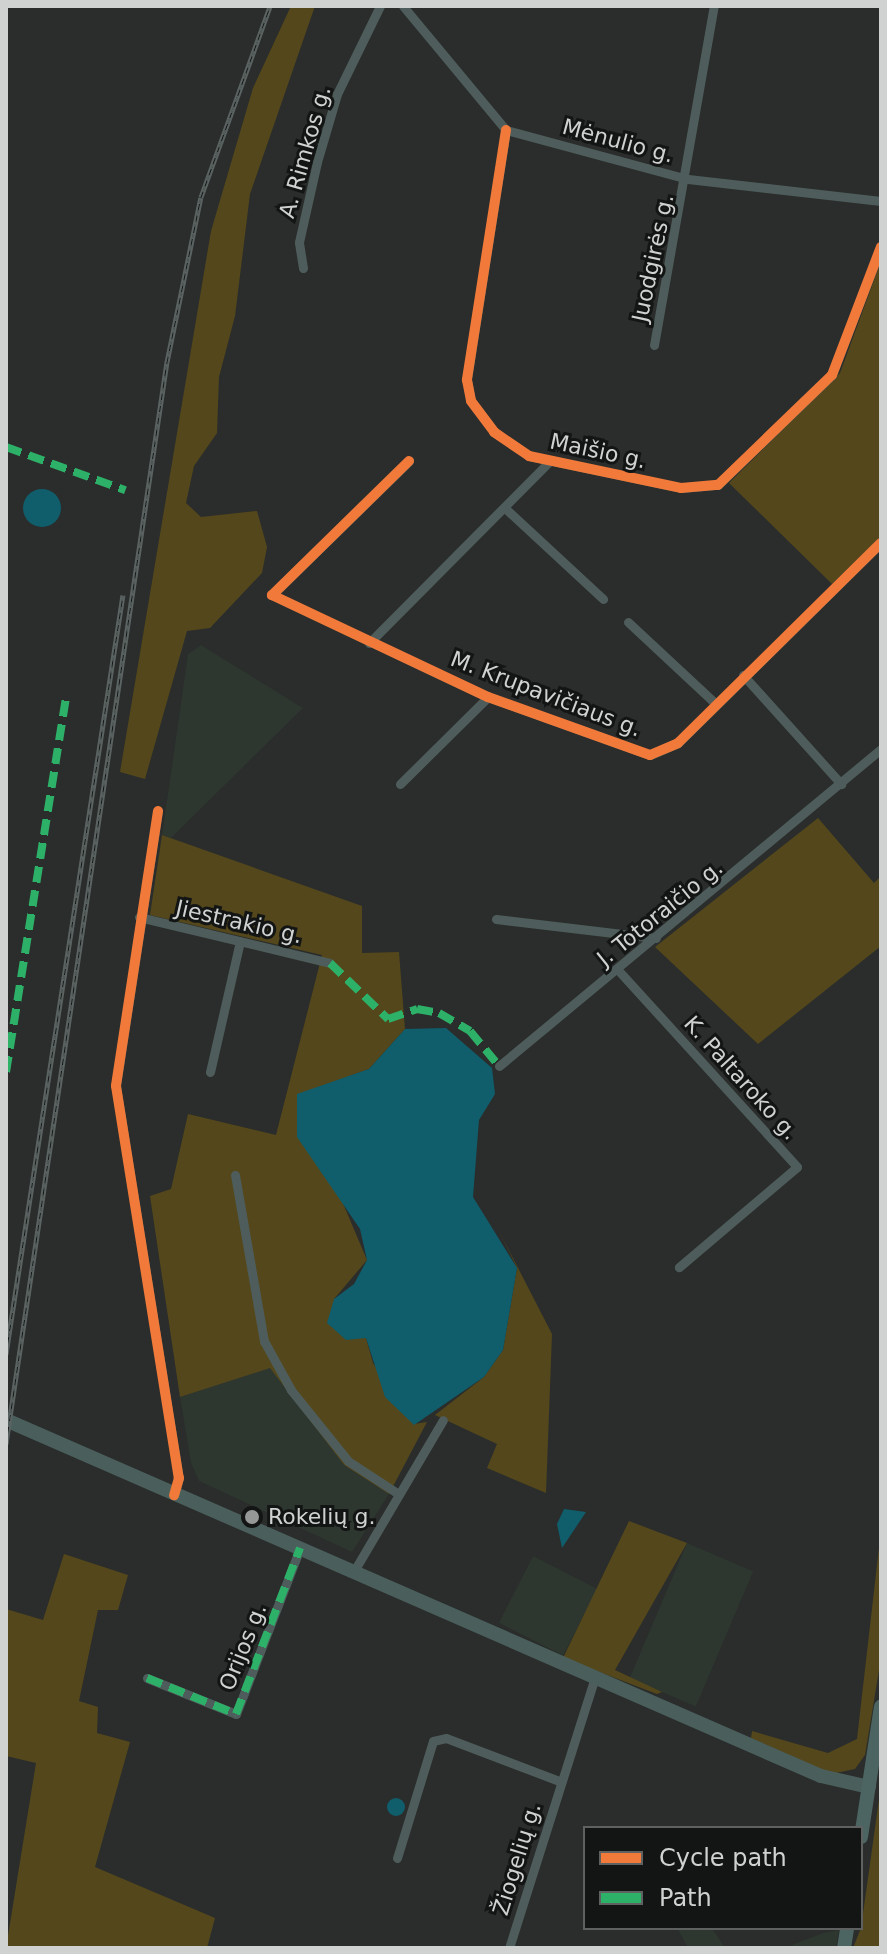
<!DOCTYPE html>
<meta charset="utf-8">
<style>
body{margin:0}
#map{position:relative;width:887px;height:1954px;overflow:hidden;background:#2a2d2b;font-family:"DejaVu Sans",sans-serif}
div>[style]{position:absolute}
.built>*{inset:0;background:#2d362f;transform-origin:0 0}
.green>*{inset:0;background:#54471b}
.water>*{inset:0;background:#105d6c}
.round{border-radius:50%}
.street>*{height:9px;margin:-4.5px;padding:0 4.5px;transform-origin:4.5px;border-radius:4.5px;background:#4e5d5b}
.secondary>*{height:14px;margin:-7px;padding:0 7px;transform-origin:7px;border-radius:7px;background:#4a5f5c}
.primary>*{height:14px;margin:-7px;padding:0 7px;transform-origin:7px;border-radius:7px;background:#4c6562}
.rail>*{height:5px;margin-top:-2.5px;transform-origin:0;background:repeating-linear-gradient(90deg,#131514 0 6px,#5a6362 0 12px);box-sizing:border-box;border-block:2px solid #5a6362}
.quiet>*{height:8px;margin-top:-4px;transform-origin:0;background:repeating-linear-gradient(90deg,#2db169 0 16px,transparent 0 24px)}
.cycleway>*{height:10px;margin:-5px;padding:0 5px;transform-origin:5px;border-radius:5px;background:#f17a3a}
.dots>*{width:22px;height:22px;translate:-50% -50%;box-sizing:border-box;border:4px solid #131514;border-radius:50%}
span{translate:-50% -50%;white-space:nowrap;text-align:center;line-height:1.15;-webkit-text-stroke:6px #131514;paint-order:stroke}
.street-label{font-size:22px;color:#cfd2d0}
.poi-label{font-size:22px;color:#cfd2d0}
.left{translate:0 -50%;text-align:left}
.frame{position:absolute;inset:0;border:8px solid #cfd2d0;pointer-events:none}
.legend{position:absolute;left:583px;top:1826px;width:280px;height:104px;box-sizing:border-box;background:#131514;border:2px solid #5e615f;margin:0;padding:10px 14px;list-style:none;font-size:24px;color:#cfd2d0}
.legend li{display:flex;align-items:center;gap:16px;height:40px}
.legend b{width:40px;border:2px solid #5e615f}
</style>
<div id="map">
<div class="built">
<i style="clip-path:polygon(201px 645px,303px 708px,171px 838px,162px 835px,188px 654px)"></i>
<i style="clip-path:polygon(270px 1367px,344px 1465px,389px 1494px,352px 1552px,199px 1481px,191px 1463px,180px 1397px)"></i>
<i style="left:687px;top:1543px;width:72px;height:147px;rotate:23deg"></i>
<i style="left:533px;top:1556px;width:72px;height:75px;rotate:27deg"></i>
<i style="clip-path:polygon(677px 1928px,712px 1928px,725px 1948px,688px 1948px)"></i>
<i style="clip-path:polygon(839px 1930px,836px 1948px,784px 1948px,823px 1933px)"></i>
</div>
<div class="green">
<i style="clip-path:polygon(291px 6px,315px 6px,250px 194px,235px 316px,219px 377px,217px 433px,194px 466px,186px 503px,201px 517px,257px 511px,267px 547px,262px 573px,210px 628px,187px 631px,145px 779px,120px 772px,211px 231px,253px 88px)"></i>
<i style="clip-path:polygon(881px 261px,881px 536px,832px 584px,729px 483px,840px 373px)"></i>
<i style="clip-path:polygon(818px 818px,874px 883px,881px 876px,881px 946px,758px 1044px,655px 947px)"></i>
<i style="clip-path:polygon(162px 835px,362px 906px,362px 953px,399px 952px,405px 1029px,369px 1069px,297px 1095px,367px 1260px,334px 1299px,366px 1338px,373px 1363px,414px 1424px,427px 1422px,389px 1494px,344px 1465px,270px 1368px,180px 1397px,150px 1196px,171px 1189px,188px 1114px,276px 1135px,322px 955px,150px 915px)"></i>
<i style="clip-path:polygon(499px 1231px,552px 1334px,546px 1493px,487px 1468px,497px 1444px,435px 1415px,484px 1377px,503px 1350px,517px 1268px)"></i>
<i style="clip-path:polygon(629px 1521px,687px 1543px,615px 1670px,662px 1692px,657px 1694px,563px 1658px)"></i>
<i style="clip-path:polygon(881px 1530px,881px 1658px,865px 1755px,855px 1769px,831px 1774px,751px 1738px,752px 1731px,828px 1753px,857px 1739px)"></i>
<i style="clip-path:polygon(64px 1554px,128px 1575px,118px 1610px,98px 1610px,79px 1701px,98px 1707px,97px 1733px,130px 1742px,95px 1867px,215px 1918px,207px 1948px,6px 1948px,36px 1763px,6px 1756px,6px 1609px,43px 1620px)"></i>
<i style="clip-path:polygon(881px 1785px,881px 1948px,853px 1948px,861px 1928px)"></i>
</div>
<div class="water">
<i class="round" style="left:23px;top:489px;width:38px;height:38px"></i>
<i style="clip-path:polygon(446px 1028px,492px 1068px,495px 1094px,479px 1120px,473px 1197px,517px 1268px,503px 1350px,484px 1377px,414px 1425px,385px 1397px,366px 1338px,346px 1340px,327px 1323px,334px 1299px,354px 1284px,367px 1260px,360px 1229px,297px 1137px,297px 1094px,369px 1069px,405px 1029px)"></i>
<i style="clip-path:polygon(564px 1509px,586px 1512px,562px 1548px,557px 1524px)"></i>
<i class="round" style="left:387px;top:1798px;width:18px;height:18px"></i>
</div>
<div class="street">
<i style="left:403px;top:6px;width:161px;rotate:50.3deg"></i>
<i style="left:506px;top:130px;width:188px;rotate:15.1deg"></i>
<i style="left:688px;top:179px;width:194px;rotate:6.5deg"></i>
<i style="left:506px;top:130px;width:253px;rotate:98.9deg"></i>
<i style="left:467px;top:380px;width:21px;rotate:79deg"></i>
<i style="left:471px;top:401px;width:39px;rotate:53deg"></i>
<i style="left:494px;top:432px;width:42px;rotate:34.4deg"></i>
<i style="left:529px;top:456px;width:155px;rotate:11.9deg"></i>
<i style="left:681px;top:488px;width:37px;rotate:-5deg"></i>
<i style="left:718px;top:485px;width:158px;rotate:-44deg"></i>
<i style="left:832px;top:375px;width:137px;rotate:-69.1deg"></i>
<i style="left:303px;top:268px;width:26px;rotate:-99deg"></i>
<i style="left:299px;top:242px;width:82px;rotate:-77.3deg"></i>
<i style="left:317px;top:162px;width:71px;rotate:-73.6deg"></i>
<i style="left:337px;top:94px;width:98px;rotate:-64deg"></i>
<i style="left:654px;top:345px;width:344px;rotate:-80deg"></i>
<i style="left:409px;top:461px;width:192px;rotate:135.6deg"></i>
<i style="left:272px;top:595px;width:239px;rotate:25.3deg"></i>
<i style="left:488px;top:697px;width:172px;rotate:19.7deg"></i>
<i style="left:650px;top:755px;width:30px;rotate:-23deg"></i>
<i style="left:678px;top:743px;width:285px;rotate:-44.6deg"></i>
<i style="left:507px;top:510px;width:131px;rotate:42.8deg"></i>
<i style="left:628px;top:622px;width:119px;rotate:43deg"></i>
<i style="left:369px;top:643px;width:255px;rotate:-45.2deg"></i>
<i style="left:743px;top:675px;width:147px;rotate:48deg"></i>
<i style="left:400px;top:784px;width:124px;rotate:-44.7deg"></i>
<i style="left:158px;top:811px;width:278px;rotate:98.7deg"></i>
<i style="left:116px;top:1086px;width:397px;rotate:80.9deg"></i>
<i style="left:179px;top:1478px;width:18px;rotate:106deg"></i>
<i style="left:139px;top:917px;width:196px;rotate:13.5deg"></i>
<i style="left:496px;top:919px;width:161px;rotate:6.8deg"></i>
<i style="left:618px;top:970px;width:266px;rotate:47.7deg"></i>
<i style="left:797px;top:1167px;width:155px;rotate:139.7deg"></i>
<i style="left:499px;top:1066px;width:496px;rotate:-39.7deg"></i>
<i style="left:210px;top:1072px;width:134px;rotate:-77.1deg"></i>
<i style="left:235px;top:1175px;width:169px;rotate:80.1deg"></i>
<i style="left:264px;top:1341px;width:56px;rotate:61.1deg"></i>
<i style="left:291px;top:1390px;width:91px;rotate:51.2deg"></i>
<i style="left:348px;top:1461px;width:59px;rotate:33.1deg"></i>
<i style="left:354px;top:1571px;width:175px;rotate:-59.5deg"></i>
<i style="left:147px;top:1678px;width:96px;rotate:22deg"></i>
<i style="left:236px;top:1714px;width:178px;rotate:-68.9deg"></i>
<i style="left:397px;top:1858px;width:122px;rotate:-72.9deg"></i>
<i style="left:433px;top:1741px;width:13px;rotate:-13deg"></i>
<i style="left:446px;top:1738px;width:121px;rotate:20.8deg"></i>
<i style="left:509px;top:1948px;width:284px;rotate:-72.4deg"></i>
</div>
<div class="secondary">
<i style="left:6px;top:1420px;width:889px;rotate:23.6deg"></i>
<i style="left:821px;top:1776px;width:49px;rotate:12.9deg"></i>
</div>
<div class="primary">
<i style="left:861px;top:1837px;width:132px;rotate:-81.3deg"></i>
<i style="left:844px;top:1948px;width:20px;rotate:-81deg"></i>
</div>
<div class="rail">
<i style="left:6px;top:1354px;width:768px;rotate:-81.24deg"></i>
<i style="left:6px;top:1444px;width:1094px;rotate:-81.54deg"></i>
<i style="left:167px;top:362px;width:168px;rotate:-78.4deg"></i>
<i style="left:201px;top:197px;width:203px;rotate:-70.1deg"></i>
</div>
<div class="quiet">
<i style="left:6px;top:447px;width:127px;rotate:19.9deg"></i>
<i style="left:330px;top:963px;width:81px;rotate:44deg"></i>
<i style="left:388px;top:1019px;width:31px;rotate:-19deg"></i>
<i style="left:417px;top:1009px;width:22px;rotate:10deg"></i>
<i style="left:439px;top:1013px;width:36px;rotate:30deg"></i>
<i style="left:470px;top:1031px;width:45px;rotate:50.4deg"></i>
<i style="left:6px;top:1072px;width:380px;rotate:-80.9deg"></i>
<i style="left:147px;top:1678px;width:96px;rotate:22deg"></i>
<i style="left:236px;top:1714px;width:178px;rotate:-68.9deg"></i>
</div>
<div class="cycleway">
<i style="left:506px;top:130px;width:253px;rotate:98.9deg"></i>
<i style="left:467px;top:380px;width:21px;rotate:79deg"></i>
<i style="left:471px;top:401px;width:39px;rotate:53deg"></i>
<i style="left:494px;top:432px;width:42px;rotate:34.4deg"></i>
<i style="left:529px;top:456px;width:155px;rotate:11.9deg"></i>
<i style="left:681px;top:488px;width:37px;rotate:-5deg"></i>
<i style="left:718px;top:485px;width:158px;rotate:-44deg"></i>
<i style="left:832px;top:375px;width:137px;rotate:-69.1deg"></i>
<i style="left:409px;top:461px;width:192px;rotate:135.6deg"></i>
<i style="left:272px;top:595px;width:239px;rotate:25.3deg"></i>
<i style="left:488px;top:697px;width:172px;rotate:19.7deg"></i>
<i style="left:650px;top:755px;width:30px;rotate:-23deg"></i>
<i style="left:678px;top:743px;width:285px;rotate:-44.6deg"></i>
<i style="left:158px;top:811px;width:278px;rotate:98.7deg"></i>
<i style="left:116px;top:1086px;width:397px;rotate:80.9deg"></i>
<i style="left:179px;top:1478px;width:18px;rotate:106deg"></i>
</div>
<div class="dots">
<i style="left:252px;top:1517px;background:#959896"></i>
</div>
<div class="street-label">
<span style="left:618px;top:141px;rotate:15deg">Mėnulio g.</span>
<span style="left:305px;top:152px;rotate:-74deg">A. Rimkos g.</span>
<span style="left:653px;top:258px;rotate:-78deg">Juodgirės g.</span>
<span style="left:598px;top:451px;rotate:12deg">Maišio g.</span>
<span style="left:546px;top:694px;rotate:21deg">M. Krupavičiaus g.</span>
<span style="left:660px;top:913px;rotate:-39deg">J. Totoraičio g.</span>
<span style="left:239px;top:922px;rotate:13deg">Jiestrakio g.</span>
<span style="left:741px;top:1078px;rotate:48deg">K. Paltaroko g.</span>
<span style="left:243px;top:1647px;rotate:-68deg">Orijos g.</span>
<span style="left:517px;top:1859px;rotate:-73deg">Žiogelių g.</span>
</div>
<div class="poi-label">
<span class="left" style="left:268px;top:1517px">Rokelių g.</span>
</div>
<div class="frame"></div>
<ul class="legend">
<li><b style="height:10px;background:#f17a3a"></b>Cycle path</li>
<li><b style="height:10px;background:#2db169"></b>Path</li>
</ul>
</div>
